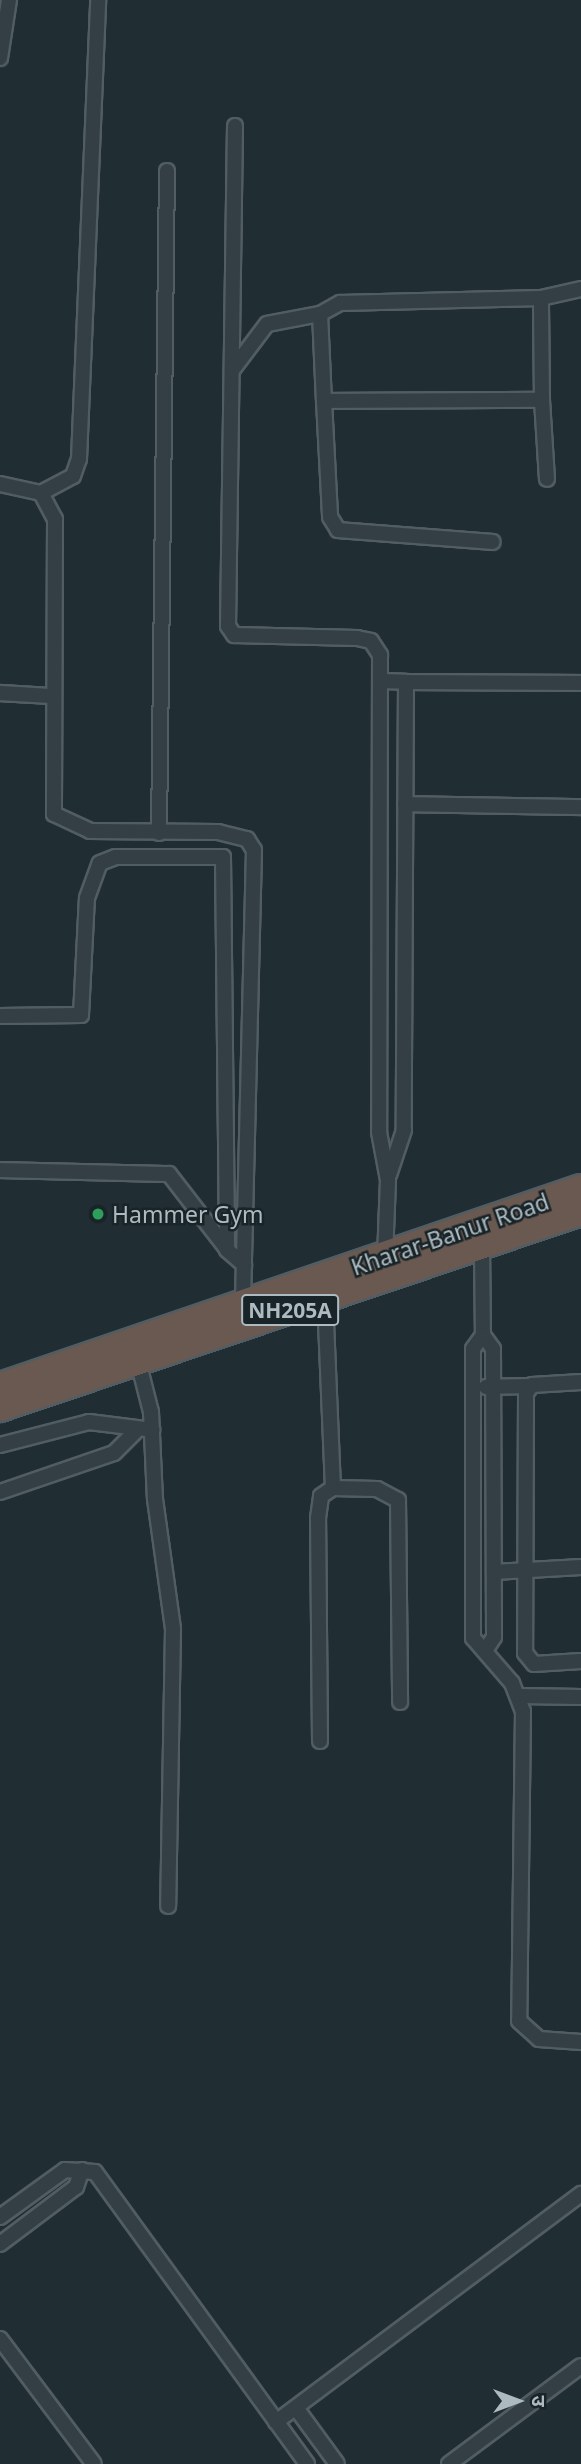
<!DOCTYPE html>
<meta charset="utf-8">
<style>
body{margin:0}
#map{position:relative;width:581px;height:2464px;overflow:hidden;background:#202e33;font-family:"Noto Sans","Noto Sans Devanagari",sans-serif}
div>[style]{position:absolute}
.roads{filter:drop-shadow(2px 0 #515d62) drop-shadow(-2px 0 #515d62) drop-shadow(0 2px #515d62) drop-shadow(0 -2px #515d62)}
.street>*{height:14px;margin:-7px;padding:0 7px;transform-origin:7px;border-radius:7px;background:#333f44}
.highway>*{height:26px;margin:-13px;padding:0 13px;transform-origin:13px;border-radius:13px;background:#6a5951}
.dots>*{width:19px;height:19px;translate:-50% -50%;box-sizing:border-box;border:4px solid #192428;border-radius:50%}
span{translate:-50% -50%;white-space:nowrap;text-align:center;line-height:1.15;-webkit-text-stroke:5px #192428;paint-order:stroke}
.shield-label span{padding:2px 5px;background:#192428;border:2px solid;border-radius:5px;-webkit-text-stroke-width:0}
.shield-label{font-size:21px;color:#adbbc1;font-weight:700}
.poi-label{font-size:23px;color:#adbbc1}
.left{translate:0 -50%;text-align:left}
.street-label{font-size:23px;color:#adbbc1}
.north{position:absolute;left:483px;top:2366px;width:70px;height:70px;-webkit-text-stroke:5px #192428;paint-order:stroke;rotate:90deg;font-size:19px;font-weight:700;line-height:28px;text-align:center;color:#adbbc1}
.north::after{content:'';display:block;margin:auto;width:24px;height:32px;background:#adbbc1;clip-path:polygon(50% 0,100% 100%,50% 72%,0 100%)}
</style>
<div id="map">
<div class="roads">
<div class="street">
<i style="left:0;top:58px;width:59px;rotate:-81.2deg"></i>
<i style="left:235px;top:126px;width:500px;rotate:90.8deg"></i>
<i style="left:228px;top:626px;width:11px;rotate:56deg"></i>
<i style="left:234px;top:635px;width:123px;rotate:1.4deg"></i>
<i style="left:357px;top:638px;width:14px;rotate:12deg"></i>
<i style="left:371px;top:641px;width:17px;rotate:57deg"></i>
<i style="left:380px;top:655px;width:477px;rotate:90.1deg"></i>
<i style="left:379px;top:1132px;width:49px;rotate:79.4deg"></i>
<i style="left:388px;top:1180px;width:77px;rotate:92.2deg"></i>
<i style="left:320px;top:314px;width:87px;rotate:87.4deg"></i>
<i style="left:324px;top:401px;width:218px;rotate:-0.3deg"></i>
<i style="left:542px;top:400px;width:102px;rotate:-90.6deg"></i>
<i style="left:233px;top:369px;width:56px;rotate:-52.9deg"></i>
<i style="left:267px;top:324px;width:54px;rotate:-10.7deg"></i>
<i style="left:320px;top:314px;width:23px;rotate:-29deg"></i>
<i style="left:340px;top:303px;width:201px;rotate:-1.4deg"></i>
<i style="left:541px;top:298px;width:41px;rotate:-12.7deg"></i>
<i style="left:542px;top:400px;width:79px;rotate:86.4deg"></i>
<i style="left:324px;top:401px;width:116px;rotate:87deg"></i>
<i style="left:330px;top:517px;width:15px;rotate:58deg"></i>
<i style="left:338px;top:530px;width:155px;rotate:4.4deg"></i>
<i style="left:0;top:484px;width:42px;rotate:12.4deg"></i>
<i style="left:41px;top:493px;width:30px;rotate:62deg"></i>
<i style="left:55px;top:519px;width:295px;rotate:90.2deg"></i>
<i style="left:54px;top:814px;width:40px;rotate:25deg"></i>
<i style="left:90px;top:831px;width:128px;rotate:0.4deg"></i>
<i style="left:218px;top:832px;width:30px;rotate:14deg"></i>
<i style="left:247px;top:839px;width:13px;rotate:58deg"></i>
<i style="left:254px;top:850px;width:455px;rotate:91.4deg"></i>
<i style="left:41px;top:493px;width:36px;rotate:-28deg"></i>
<i style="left:73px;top:476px;width:18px;rotate:-71deg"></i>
<i style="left:79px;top:459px;width:459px;rotate:-87.6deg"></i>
<i style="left:382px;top:681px;width:24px;rotate:2deg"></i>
<i style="left:406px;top:682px;width:448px;rotate:90.3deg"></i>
<i style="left:404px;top:1130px;width:47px;rotate:108.4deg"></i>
<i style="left:406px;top:682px;width:175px;rotate:0.3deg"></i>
<i style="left:0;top:693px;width:52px;rotate:3.3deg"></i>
<i style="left:405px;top:804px;width:176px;rotate:1deg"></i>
<i style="left:159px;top:833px;width:662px;rotate:-89.31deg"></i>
<i style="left:0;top:1016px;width:81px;rotate:-0.7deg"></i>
<i style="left:81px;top:1015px;width:117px;rotate:-87.1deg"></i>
<i style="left:87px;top:898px;width:37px;rotate:-70deg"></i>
<i style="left:100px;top:863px;width:17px;rotate:-21deg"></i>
<i style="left:116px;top:857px;width:107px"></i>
<i style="left:223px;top:857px;width:393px;rotate:89.4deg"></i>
<i style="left:227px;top:1250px;width:23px;rotate:41deg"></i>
<i style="left:0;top:1170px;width:169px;rotate:1.4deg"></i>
<i style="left:169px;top:1174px;width:95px;rotate:52.3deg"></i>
<i style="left:482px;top:1245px;width:90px;rotate:89.4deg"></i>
<i style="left:483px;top:1335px;width:17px;rotate:126deg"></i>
<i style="left:473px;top:1349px;width:289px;rotate:90deg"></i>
<i style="left:473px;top:1638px;width:60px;rotate:49.1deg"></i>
<i style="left:512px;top:1683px;width:30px;rotate:69deg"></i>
<i style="left:523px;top:1711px;width:310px;rotate:90.7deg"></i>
<i style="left:519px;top:2021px;width:27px;rotate:42deg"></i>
<i style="left:539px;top:2039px;width:42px;rotate:4.1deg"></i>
<i style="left:325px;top:1298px;width:190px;rotate:87.6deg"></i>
<i style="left:333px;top:1488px;width:44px;rotate:1.3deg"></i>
<i style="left:377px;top:1489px;width:24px;rotate:28deg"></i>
<i style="left:398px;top:1500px;width:202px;rotate:89.4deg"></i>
<i style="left:483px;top:1335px;width:17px;rotate:54deg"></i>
<i style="left:493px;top:1349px;width:288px;rotate:89.8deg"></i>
<i style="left:494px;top:1637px;width:17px;rotate:123deg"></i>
<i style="left:138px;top:1361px;width:53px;rotate:75.7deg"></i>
<i style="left:151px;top:1412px;width:87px;rotate:87.4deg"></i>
<i style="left:155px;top:1499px;width:131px;rotate:82.1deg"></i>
<i style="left:173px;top:1629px;width:277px;rotate:91deg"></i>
<i style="left:581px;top:1382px;width:49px;rotate:176.5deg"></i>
<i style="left:532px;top:1385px;width:10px;rotate:127deg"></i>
<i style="left:526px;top:1393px;width:260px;rotate:90.2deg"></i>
<i style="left:525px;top:1653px;width:14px;rotate:51deg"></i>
<i style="left:534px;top:1664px;width:47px;rotate:-3.7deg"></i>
<i style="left:486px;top:1387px;width:44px;rotate:-1.3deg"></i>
<i style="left:0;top:1445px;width:92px;rotate:-14.5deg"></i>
<i style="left:89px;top:1422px;width:64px;rotate:7.1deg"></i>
<i style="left:0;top:1492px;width:120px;rotate:-18.9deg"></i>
<i style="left:114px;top:1453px;width:30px;rotate:-45deg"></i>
<i style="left:494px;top:1572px;width:87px;rotate:-3.3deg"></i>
<i style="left:520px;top:1696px;width:61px;rotate:0.9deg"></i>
<i style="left:320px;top:1741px;width:223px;rotate:-90.5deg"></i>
<i style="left:318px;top:1518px;width:22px;rotate:-82deg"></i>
<i style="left:321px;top:1496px;width:14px;rotate:-34deg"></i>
<i style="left:0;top:2217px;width:80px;rotate:-35.9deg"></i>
<i style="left:65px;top:2170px;width:30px;rotate:4deg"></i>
<i style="left:95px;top:2172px;width:361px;rotate:54deg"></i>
<i style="left:0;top:2244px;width:95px;rotate:-36.9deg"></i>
<i style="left:76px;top:2187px;width:18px;rotate:-71deg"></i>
<i style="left:0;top:2339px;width:156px;rotate:53.1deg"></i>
<i style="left:296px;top:2408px;width:69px;rotate:53.8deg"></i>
<i style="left:276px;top:2422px;width:381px;rotate:-36.8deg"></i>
<i style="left:449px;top:2464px;width:164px;rotate:-36.6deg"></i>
</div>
<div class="highway">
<i style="left:0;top:1386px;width:614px;rotate:-18.82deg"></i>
<i style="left:0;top:1408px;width:613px;rotate:-18.64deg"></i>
</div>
</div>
<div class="dots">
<i style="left:98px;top:1214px;background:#2e9e5b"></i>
</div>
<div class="shield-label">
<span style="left:290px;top:1310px">NH205A</span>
</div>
<div class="poi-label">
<span class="left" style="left:112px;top:1214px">Hammer Gym</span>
</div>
<div class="street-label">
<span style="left:450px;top:1234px;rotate:-19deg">Kharar-Banur Road</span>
</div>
<div class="north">उ</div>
</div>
